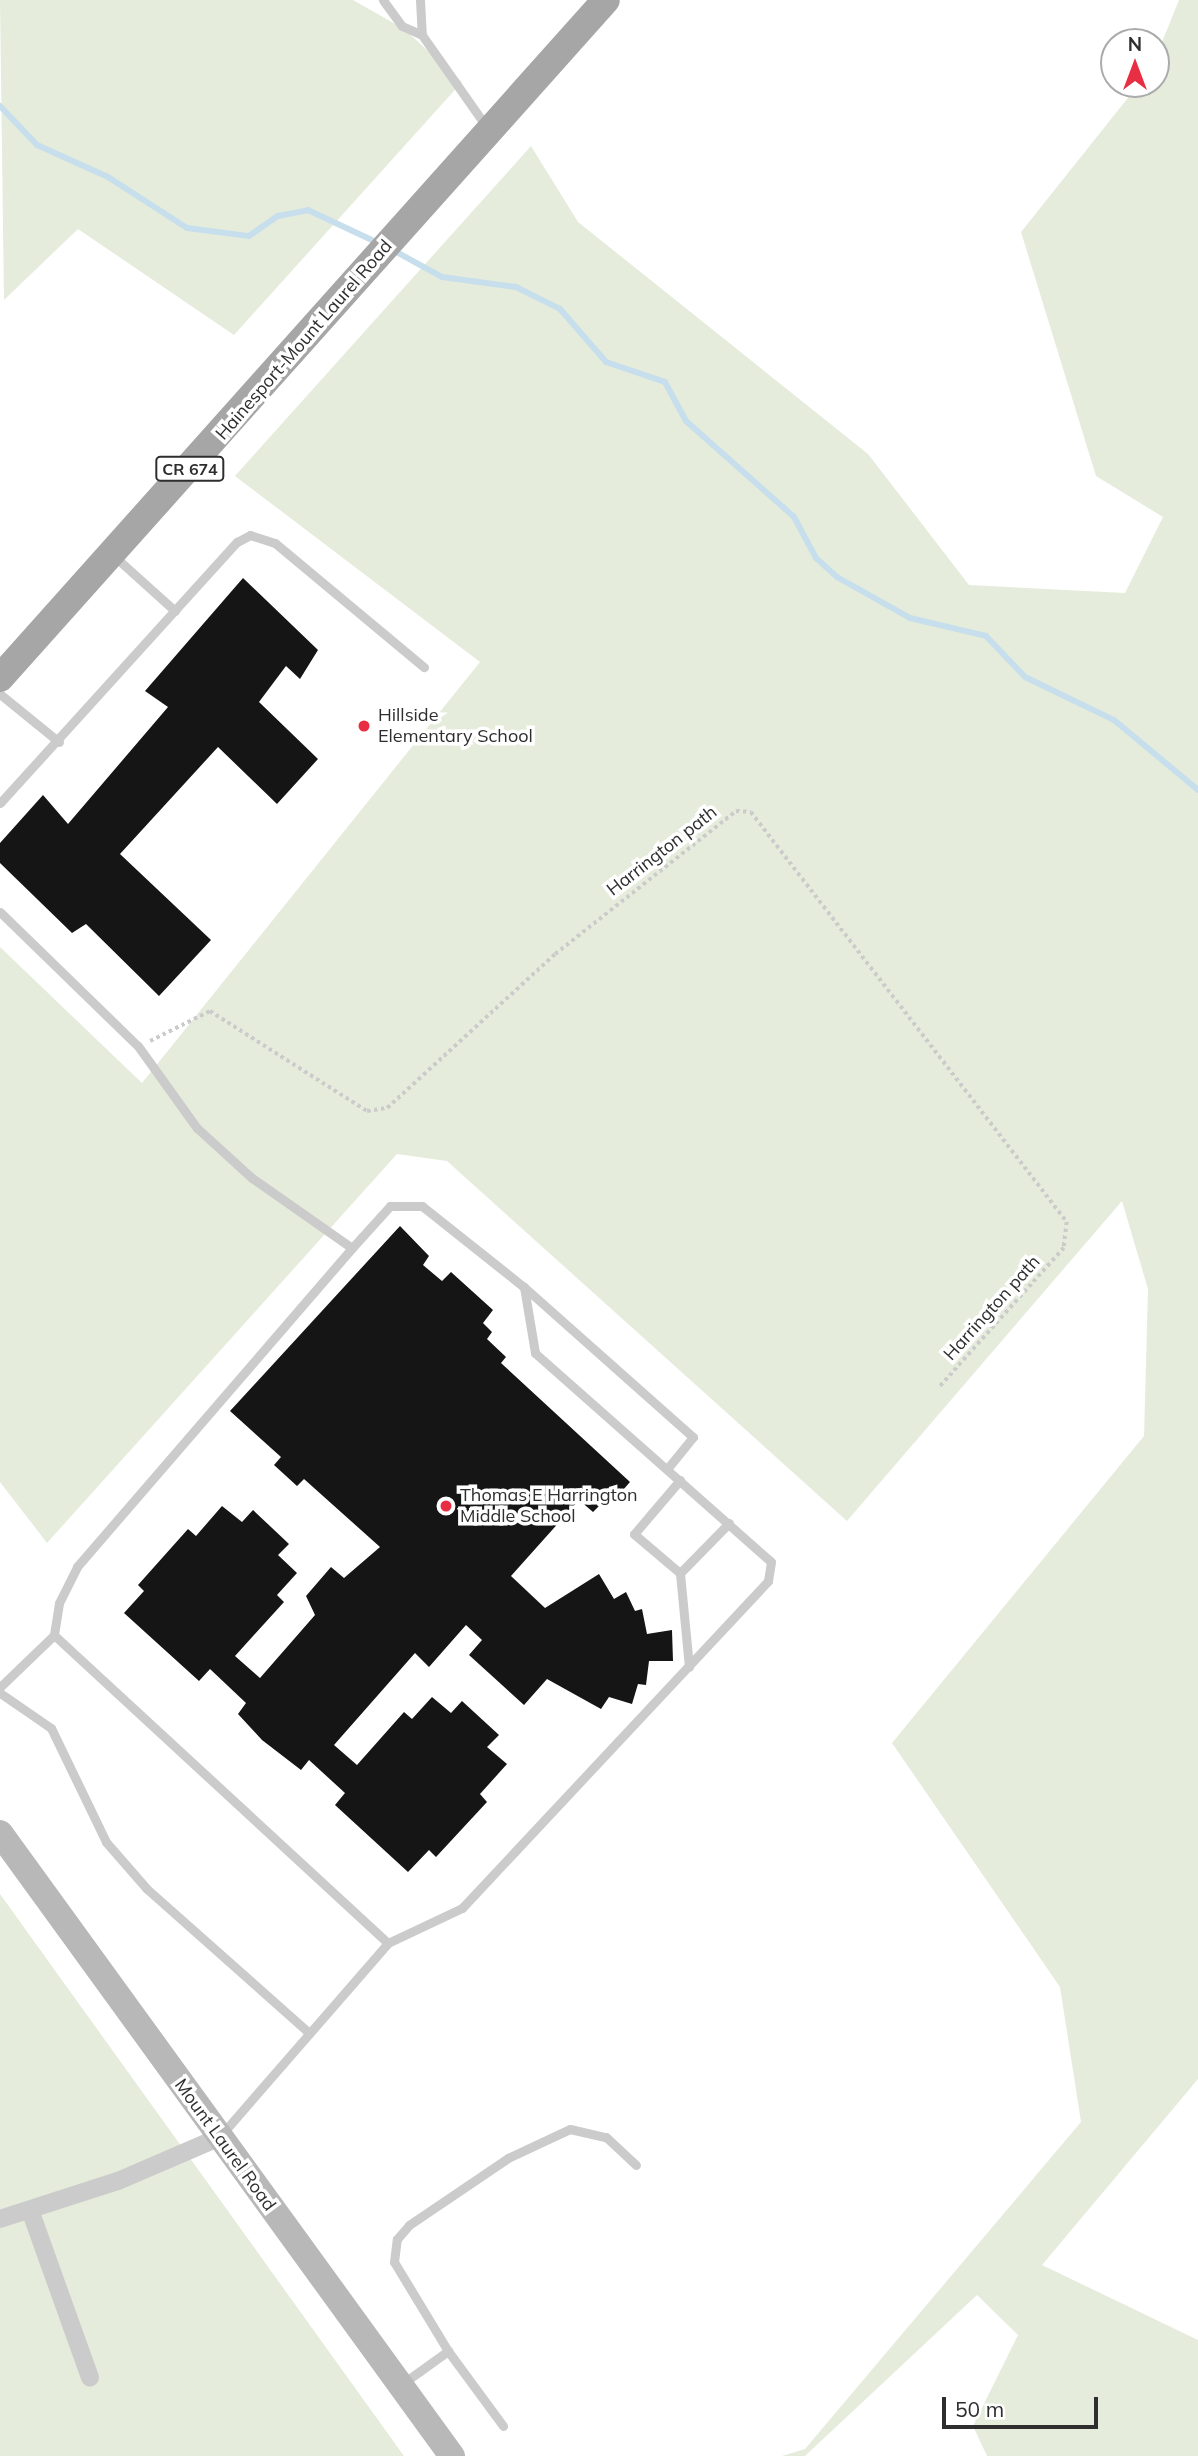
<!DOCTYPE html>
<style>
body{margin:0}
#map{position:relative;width:1198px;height:2456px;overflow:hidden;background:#fff;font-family:Mulish,sans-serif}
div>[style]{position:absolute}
.green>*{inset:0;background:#e5ecdb}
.stream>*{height:6px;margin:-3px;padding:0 3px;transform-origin:3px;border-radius:3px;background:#c7dfec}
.building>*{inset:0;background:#151515}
.path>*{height:3.5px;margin-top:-1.75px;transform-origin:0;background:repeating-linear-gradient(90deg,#cbcbcb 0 3.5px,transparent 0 7px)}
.service>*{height:9px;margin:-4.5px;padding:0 4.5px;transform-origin:4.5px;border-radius:4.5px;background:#cbcbcb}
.minor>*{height:18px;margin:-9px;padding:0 9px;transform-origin:9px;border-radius:9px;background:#cbcbcb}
.secondary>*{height:26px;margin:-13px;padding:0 13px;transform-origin:13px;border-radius:13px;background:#b8b8b8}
.primary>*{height:28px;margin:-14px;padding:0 14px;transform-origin:14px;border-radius:14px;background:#a6a6a6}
.dots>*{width:19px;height:19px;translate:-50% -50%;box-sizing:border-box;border:4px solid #fff;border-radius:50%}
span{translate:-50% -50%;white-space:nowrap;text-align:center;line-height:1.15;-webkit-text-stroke:7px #fff;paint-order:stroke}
.shield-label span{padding:2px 5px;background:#fff;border:2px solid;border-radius:5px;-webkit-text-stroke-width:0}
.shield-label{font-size:16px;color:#2e2e2e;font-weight:700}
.street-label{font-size:18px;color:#2e2e2e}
.poi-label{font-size:18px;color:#2e2e2e}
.left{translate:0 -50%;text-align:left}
.north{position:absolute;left:1100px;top:28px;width:70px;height:70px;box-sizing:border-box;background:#fff;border:2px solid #ababab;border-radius:50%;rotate:0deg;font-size:19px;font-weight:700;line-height:28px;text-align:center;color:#2e2e2e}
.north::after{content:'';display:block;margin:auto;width:24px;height:32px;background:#e72e42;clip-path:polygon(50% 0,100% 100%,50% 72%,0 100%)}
.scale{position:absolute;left:942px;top:2397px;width:156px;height:32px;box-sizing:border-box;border:4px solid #2e2e2e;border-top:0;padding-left:9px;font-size:21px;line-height:24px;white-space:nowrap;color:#2e2e2e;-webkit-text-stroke:5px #fff;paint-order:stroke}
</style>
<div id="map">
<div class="green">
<i style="clip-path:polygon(0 0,353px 0,404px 29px,462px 82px,234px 335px,78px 229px,4px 300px)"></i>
<i style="clip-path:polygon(1179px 0,1198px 0,1198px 2079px,1042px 2265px,1198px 2340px,1198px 2456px,987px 2456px,973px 2426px,1018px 2335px,977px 2295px,805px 2456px,782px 2456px,805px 2449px,1081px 2122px,1060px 1987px,892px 1743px,1144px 1436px,1148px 1289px,1122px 1201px,847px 1521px,447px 1161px,397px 1154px,47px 1543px,0 1482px,0 947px,142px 1083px,480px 662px,235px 476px,531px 146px,578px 222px,868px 454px,969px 585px,1125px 593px,1163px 517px,1096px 476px,1021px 232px,1139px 84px,1156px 84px,1156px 57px)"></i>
<i style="clip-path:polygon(0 1894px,404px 2456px,0 2456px)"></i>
</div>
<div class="stream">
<i style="left:0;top:106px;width:54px;rotate:46.5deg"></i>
<i style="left:37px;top:145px;width:78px;rotate:24.3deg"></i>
<i style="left:108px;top:177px;width:94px;rotate:32.8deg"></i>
<i style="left:187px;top:228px;width:63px;rotate:7.4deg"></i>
<i style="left:249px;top:236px;width:35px;rotate:-35deg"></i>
<i style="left:278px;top:216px;width:31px;rotate:-11deg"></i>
<i style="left:308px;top:210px;width:77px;rotate:25.2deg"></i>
<i style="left:391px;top:249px;width:58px;rotate:28.8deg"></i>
<i style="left:442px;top:277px;width:75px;rotate:7.7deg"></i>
<i style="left:516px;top:287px;width:49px;rotate:26.6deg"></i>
<i style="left:560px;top:309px;width:70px;rotate:49deg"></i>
<i style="left:606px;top:362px;width:62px;rotate:18.7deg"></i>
<i style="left:665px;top:382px;width:44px;rotate:61.7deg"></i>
<i style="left:686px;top:421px;width:144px;rotate:41.6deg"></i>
<i style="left:794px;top:517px;width:47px;rotate:61.8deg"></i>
<i style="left:816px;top:558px;width:28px;rotate:42deg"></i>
<i style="left:837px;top:577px;width:84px;rotate:29.3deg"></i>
<i style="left:910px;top:618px;width:78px;rotate:13.3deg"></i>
<i style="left:986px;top:636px;width:57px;rotate:46.4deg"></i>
<i style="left:1025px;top:677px;width:99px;rotate:25.8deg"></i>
<i style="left:1114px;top:720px;width:109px;rotate:39.8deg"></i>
</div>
<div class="building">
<i style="clip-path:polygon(243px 578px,318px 650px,300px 679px,286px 666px,259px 702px,318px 759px,277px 804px,218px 747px,120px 854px,211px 940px,159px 996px,86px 924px,72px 933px,0 863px,0 843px,43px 795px,68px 824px,168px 707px,145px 691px)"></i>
<i style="clip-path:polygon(400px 1226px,429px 1256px,423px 1265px,442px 1281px,451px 1272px,493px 1310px,483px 1323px,492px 1332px,487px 1339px,506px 1357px,501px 1363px,630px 1482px,609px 1506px,604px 1501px,593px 1512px,579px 1500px,511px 1576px,545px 1608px,599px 1574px,614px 1599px,626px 1592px,635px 1611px,642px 1609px,647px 1634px,672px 1630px,673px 1661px,649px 1661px,646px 1685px,638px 1684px,632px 1704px,609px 1697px,601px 1709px,547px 1679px,524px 1705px,469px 1655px,482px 1640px,466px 1625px,429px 1667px,415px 1653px,334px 1745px,357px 1765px,404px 1712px,412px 1719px,432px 1697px,451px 1713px,462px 1701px,499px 1735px,487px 1747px,507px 1764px,480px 1794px,487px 1802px,436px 1857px,429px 1850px,408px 1872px,335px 1805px,345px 1793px,309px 1760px,301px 1770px,262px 1740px,238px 1714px,246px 1703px,210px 1669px,199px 1681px,124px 1613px,144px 1591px,138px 1585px,188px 1529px,196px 1536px,222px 1506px,242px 1522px,253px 1510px,289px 1544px,278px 1555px,297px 1573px,277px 1595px,284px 1602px,235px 1656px,260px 1678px,315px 1615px,306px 1596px,331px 1567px,344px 1578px,380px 1547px,304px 1479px,297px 1486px,274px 1465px,281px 1457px,230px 1411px)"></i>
</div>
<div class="path">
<i style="left:150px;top:1041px;width:67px;rotate:-26.6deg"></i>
<i style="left:210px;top:1011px;width:186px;rotate:32.5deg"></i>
<i style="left:367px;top:1111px;width:20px;rotate:-9deg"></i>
<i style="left:387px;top:1108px;width:228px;rotate:-42.5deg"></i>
<i style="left:555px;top:954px;width:231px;rotate:-38.3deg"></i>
<i style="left:736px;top:811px;width:15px;rotate:4deg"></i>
<i style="left:751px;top:812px;width:518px;rotate:52.38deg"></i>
<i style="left:1067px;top:1222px;width:26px;rotate:97deg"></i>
<i style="left:1064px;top:1248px;width:188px;rotate:131.8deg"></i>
</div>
<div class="service">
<i style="left:383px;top:0;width:32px;rotate:54deg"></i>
<i style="left:402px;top:26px;width:22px;rotate:24deg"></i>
<i style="left:422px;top:35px;width:115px;rotate:54.9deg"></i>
<i style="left:420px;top:0;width:35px;rotate:87deg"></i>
<i style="left:114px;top:556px;width:82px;rotate:42deg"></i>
<i style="left:0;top:694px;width:76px;rotate:39.1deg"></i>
<i style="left:0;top:803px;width:353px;rotate:-47.8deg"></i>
<i style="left:237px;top:542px;width:15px;rotate:-28deg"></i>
<i style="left:250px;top:535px;width:26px;rotate:18deg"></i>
<i style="left:275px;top:543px;width:194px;rotate:39.8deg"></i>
<i style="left:0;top:912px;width:192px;rotate:44.2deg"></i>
<i style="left:138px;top:1046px;width:101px;rotate:54.3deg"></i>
<i style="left:197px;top:1128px;width:74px;rotate:42.3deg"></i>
<i style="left:252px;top:1178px;width:122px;rotate:35deg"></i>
<i style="left:352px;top:1248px;width:421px;rotate:130.8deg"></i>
<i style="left:77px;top:1567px;width:40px;rotate:116.6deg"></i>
<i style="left:59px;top:1603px;width:32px;rotate:99deg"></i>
<i style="left:54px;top:1635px;width:454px;rotate:42.7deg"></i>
<i style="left:388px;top:1943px;width:253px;rotate:131deg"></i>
<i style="left:352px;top:1248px;width:57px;rotate:-47.9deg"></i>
<i style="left:390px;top:1206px;width:32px"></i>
<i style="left:422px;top:1206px;width:130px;rotate:38.5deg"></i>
<i style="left:524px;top:1287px;width:67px;rotate:80.5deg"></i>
<i style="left:535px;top:1353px;width:315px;rotate:41.5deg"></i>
<i style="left:771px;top:1562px;width:19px;rotate:99deg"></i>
<i style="left:768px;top:1581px;width:448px;rotate:133.1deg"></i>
<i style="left:462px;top:1908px;width:82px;rotate:154.7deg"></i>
<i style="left:524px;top:1287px;width:226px;rotate:41.6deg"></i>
<i style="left:693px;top:1437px;width:41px;rotate:129.1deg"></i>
<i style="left:680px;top:1480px;width:71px;rotate:130.4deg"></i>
<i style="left:634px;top:1534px;width:60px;rotate:40.3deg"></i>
<i style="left:689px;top:1667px;width:94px;rotate:-95.5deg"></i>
<i style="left:680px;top:1573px;width:70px;rotate:-45.6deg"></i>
<i style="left:0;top:1687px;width:75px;rotate:-43.9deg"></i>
<i style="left:0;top:1693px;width:62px;rotate:34.5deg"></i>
<i style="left:51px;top:1728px;width:127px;rotate:64.2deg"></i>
<i style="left:106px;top:1842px;width:62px;rotate:48.9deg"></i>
<i style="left:147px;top:1889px;width:217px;rotate:41.6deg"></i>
<i style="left:448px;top:2351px;width:93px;rotate:53.7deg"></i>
<i style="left:402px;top:2384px;width:57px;rotate:-35.7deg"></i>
<i style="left:448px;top:2351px;width:104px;rotate:-121.2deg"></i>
<i style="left:394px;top:2262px;width:23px;rotate:-83deg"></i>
<i style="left:397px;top:2239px;width:18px;rotate:-49deg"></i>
<i style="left:409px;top:2225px;width:120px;rotate:-34.1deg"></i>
<i style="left:508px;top:2158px;width:68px;rotate:-25.1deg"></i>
<i style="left:570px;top:2129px;width:37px;rotate:13deg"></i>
<i style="left:606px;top:2137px;width:41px;rotate:43deg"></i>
</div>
<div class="minor">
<i style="left:30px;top:2210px;width:178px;rotate:70.3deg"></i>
<i style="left:0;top:2219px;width:124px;rotate:-17.9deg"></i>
<i style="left:118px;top:2181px;width:109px;rotate:-23.3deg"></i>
</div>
<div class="secondary">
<i style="left:0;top:1833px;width:770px;rotate:54.04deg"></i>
</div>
<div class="primary">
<i style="left:0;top:678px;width:909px;rotate:-48.21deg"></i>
</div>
<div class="dots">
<i style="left:364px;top:726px;background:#e72e42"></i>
<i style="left:446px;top:1506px;background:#e72e42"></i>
</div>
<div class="shield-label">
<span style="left:190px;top:469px">CR 674</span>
</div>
<div class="street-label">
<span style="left:304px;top:340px;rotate:-49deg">Hainesport-Mount Laurel Road</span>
<span style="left:662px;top:851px;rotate:-38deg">Harrington path</span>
<span style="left:992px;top:1308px;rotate:-48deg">Harrington path</span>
<span style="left:225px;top:2145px;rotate:54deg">Mount Laurel Road</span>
</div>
<div class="poi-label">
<span class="left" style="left:378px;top:726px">Hillside<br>Elementary School</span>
<span class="left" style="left:460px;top:1506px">Thomas E Harrington<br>Middle School</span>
</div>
<div class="north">N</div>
<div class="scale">50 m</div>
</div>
